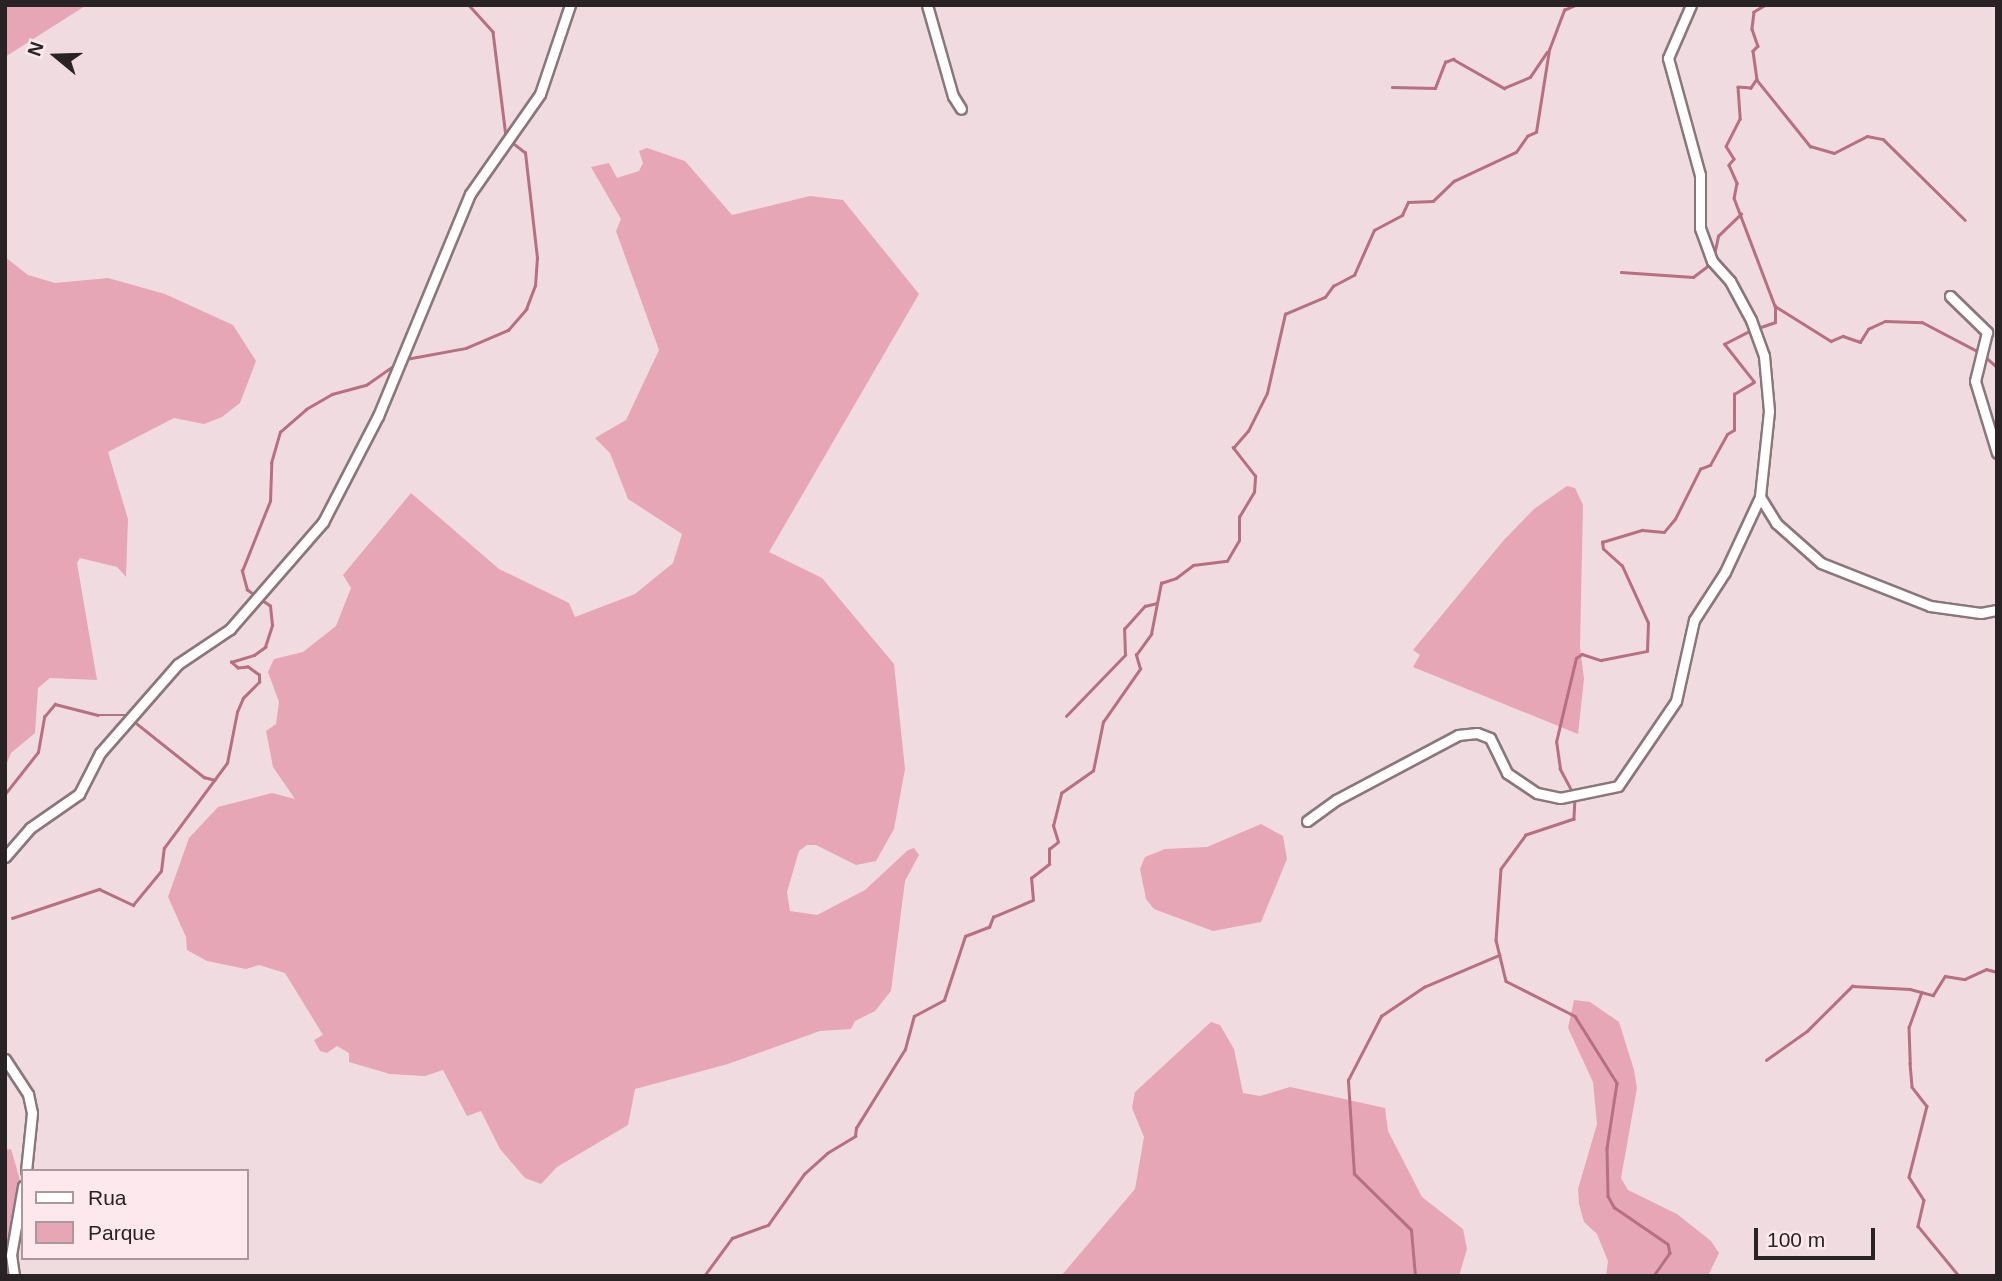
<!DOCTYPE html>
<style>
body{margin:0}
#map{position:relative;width:2002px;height:1281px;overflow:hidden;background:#f0dbe0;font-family:Arial,sans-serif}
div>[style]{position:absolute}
.green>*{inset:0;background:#e7a6b6}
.stream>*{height:2.5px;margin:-1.25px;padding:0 1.25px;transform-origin:1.25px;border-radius:1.25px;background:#b76f83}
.roads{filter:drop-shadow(2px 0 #8a777c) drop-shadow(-2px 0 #8a777c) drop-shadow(0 2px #8a777c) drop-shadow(0 -2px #8a777c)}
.minor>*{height:9px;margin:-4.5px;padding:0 4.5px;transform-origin:4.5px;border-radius:4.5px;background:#fff}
span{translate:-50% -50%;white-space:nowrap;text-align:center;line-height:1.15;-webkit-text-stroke:5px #fde8ed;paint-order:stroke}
.frame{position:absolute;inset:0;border:7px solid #2a2325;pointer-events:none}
.legend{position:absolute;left:21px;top:1169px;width:228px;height:91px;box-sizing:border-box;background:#fde8ed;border:2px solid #a9999d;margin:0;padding:9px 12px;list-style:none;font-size:21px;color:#2a2325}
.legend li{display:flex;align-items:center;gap:14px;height:35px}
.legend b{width:35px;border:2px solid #a9999d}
.north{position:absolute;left:21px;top:21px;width:70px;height:70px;-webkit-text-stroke:5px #fde8ed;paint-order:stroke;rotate:289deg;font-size:19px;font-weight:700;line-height:28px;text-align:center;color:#2a2325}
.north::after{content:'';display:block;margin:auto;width:24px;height:32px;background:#2a2325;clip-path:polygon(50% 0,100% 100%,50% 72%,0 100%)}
.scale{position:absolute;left:1754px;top:1228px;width:121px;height:32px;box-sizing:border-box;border:4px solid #2a2325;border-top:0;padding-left:9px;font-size:21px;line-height:24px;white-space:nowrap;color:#2a2325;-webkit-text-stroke:5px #fde8ed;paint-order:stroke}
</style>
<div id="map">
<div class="green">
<i style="clip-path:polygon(5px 5px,85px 5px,85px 6px,5px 57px)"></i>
<i style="clip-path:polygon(647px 148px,685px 161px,732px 215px,810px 196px,843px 200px,919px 294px,769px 552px,822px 578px,894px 664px,905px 769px,894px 829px,876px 861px,856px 865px,816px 845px,807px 845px,799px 851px,787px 892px,790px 911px,817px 915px,865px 890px,908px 850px,914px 848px,919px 855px,905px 881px,891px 991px,875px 1011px,855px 1021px,851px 1029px,820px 1031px,728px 1064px,635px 1089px,628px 1125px,557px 1167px,541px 1184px,525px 1178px,500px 1149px,481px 1111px,467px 1116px,443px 1070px,425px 1076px,390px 1074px,349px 1062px,349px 1053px,337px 1046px,327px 1053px,320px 1051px,314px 1040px,323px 1035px,285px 973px,259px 965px,246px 969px,207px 961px,187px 950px,186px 937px,168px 897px,189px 838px,218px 807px,272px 793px,295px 799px,273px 767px,266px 731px,276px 724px,279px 702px,268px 672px,274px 659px,303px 652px,336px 626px,351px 588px,343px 575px,411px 493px,499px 569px,569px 603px,575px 617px,635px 594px,673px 563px,682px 534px,628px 499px,610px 453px,595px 438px,626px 420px,659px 350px,616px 231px,621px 219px,591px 167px,609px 163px,617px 178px,639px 171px,643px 163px,639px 151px)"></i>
<i style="clip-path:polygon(5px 257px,28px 275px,55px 283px,108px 278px,165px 294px,233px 325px,256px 361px,240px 403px,222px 417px,204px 424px,174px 418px,108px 452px,128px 519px,126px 577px,117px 567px,80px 558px,77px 563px,97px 680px,50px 678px,38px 688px,35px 733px,11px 753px,5px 768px)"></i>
<i style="clip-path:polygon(1567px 486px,1575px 488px,1583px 505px,1580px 647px,1584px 679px,1578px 734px,1413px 667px,1420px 655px,1413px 650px,1503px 541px,1534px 509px)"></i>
<i style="clip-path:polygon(1261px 824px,1283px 836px,1287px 859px,1261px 922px,1213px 931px,1154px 909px,1146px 899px,1140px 869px,1145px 857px,1165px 849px,1207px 847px)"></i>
<i style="clip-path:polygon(1574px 1000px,1590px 1002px,1619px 1022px,1634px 1070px,1637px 1088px,1621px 1178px,1628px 1190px,1677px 1214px,1711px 1241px,1719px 1253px,1708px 1276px,1606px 1276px,1608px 1261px,1597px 1234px,1584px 1222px,1579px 1204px,1578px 1189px,1597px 1124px,1593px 1082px,1568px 1028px)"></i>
<i style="clip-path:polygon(1211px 1022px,1220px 1025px,1234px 1049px,1243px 1093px,1260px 1096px,1290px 1087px,1385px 1108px,1388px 1131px,1422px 1197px,1463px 1229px,1467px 1249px,1459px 1276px,1061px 1276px,1135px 1189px,1144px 1137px,1132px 1108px,1135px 1092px)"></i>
<i style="clip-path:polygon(11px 1149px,20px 1180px,5px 1259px,5px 1150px)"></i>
</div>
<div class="stream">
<i style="left:469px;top:5px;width:36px;rotate:48deg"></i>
<i style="left:493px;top:32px;width:106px;rotate:82.9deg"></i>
<i style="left:1766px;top:5px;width:14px;rotate:150deg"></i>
<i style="left:1754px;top:12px;width:17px;rotate:97deg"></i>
<i style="left:1752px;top:29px;width:18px;rotate:71deg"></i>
<i style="left:1758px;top:46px;width:7px;rotate:135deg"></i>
<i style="left:1753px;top:51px;width:28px;rotate:82deg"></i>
<i style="left:1757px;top:79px;width:11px;rotate:124deg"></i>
<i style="left:1751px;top:88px;width:13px;rotate:-176deg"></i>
<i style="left:1738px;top:87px;width:32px;rotate:86deg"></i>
<i style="left:1740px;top:119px;width:30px;rotate:117deg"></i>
<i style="left:1726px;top:146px;width:15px;rotate:58deg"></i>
<i style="left:1734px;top:159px;width:8px;rotate:130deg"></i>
<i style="left:1729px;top:165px;width:20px;rotate:66deg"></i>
<i style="left:1737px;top:183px;width:15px;rotate:101deg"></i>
<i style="left:1734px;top:198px;width:116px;rotate:69.2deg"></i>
<i style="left:1775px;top:306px;width:66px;rotate:32deg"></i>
<i style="left:1831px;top:341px;width:13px;rotate:-23deg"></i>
<i style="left:1843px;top:336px;width:18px;rotate:19deg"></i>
<i style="left:1860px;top:342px;width:15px;rotate:-58deg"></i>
<i style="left:1868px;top:329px;width:19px;rotate:-25deg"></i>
<i style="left:1885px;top:321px;width:37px;rotate:2deg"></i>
<i style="left:1922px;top:322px;width:67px;rotate:27.7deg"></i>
<i style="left:1981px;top:353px;width:21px;rotate:41deg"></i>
<i style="left:1757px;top:80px;width:85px;rotate:51.2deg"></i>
<i style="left:1810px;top:146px;width:25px;rotate:16deg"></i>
<i style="left:1834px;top:153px;width:37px;rotate:-27deg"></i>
<i style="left:1867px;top:136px;width:16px;rotate:11deg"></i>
<i style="left:1883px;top:139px;width:115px;rotate:44.6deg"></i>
<i style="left:1392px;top:87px;width:43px;rotate:1.3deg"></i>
<i style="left:1435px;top:88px;width:28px;rotate:-69deg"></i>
<i style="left:1445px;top:62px;width:9px;rotate:-21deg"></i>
<i style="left:1453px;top:59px;width:59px;rotate:29.6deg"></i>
<i style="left:1504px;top:88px;width:28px;rotate:-23deg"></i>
<i style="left:1530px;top:77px;width:30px;rotate:-56deg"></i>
<i style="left:1714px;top:255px;width:19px;rotate:-78deg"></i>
<i style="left:1718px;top:236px;width:32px;rotate:-44deg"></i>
<i style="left:1621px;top:272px;width:72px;rotate:4deg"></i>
<i style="left:1693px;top:277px;width:21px;rotate:-37deg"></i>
<i style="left:1758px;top:328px;width:18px;rotate:-19deg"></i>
<i style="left:1775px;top:322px;width:16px;rotate:-90deg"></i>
<i style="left:406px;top:359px;width:61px;rotate:-10.4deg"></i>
<i style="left:466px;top:348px;width:46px;rotate:-23.2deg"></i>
<i style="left:508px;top:330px;width:28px;rotate:-49deg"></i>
<i style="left:526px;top:309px;width:25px;rotate:-69deg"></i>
<i style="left:535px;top:286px;width:28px;rotate:-86deg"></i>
<i style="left:537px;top:258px;width:106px;rotate:-96.5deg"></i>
<i style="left:525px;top:153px;width:18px;rotate:-142deg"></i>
<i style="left:1066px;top:716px;width:85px;rotate:-46deg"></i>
<i style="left:1125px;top:655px;width:26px;rotate:-92deg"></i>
<i style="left:1124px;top:629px;width:31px;rotate:-48deg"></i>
<i style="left:1145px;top:606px;width:12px;rotate:-14deg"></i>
<i style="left:1572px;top:792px;width:26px;rotate:-118deg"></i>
<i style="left:1560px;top:769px;width:27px;rotate:-98deg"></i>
<i style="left:1556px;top:742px;width:86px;rotate:-76.6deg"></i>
<i style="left:1576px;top:658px;width:7px;rotate:-34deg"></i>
<i style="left:1582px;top:654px;width:20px;rotate:18deg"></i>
<i style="left:1601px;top:660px;width:47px;rotate:-11.1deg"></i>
<i style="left:1647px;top:651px;width:28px;rotate:-88deg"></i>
<i style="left:1648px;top:623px;width:63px;rotate:-114.5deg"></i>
<i style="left:1622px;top:566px;width:25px;rotate:-138deg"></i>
<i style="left:1603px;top:549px;width:7px;rotate:-98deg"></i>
<i style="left:1602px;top:542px;width:42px;rotate:-16.7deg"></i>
<i style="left:1642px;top:530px;width:22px;rotate:5deg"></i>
<i style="left:1664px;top:532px;width:17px;rotate:-50deg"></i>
<i style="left:1675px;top:519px;width:56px;rotate:-63.4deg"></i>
<i style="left:1700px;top:469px;width:11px;rotate:-22deg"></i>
<i style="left:1710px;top:465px;width:35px;rotate:-61deg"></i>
<i style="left:1727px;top:434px;width:8px;rotate:-30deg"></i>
<i style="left:1734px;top:430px;width:36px;rotate:-90deg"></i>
<i style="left:1734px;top:394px;width:23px;rotate:-31deg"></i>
<i style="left:1754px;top:382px;width:48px;rotate:-128.3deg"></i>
<i style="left:1724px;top:344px;width:31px;rotate:-27deg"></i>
<i style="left:5px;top:794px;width:53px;rotate:-51.8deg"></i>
<i style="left:38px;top:752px;width:36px;rotate:-80deg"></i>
<i style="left:44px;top:717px;width:17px;rotate:-50deg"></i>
<i style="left:55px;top:704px;width:44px;rotate:14.3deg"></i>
<i style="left:98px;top:715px;width:28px"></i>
<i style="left:126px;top:715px;width:100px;rotate:38.5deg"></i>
<i style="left:204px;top:777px;width:11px;rotate:15deg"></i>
<i style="left:1575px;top:798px;width:21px;rotate:93deg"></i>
<i style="left:1574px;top:819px;width:51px;rotate:161.6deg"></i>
<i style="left:1526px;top:835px;width:42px;rotate:126.3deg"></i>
<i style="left:1501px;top:869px;width:71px;rotate:94deg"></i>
<i style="left:1496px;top:940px;width:42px;rotate:76.3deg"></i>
<i style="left:1506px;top:981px;width:77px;rotate:26.9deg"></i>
<i style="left:1575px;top:1016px;width:79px;rotate:57.9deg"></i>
<i style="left:1617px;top:1083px;width:66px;rotate:98.7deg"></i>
<i style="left:1607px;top:1148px;width:48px;rotate:88.8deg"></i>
<i style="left:1608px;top:1196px;width:13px;rotate:61deg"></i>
<i style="left:1614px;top:1207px;width:65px;rotate:34.4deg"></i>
<i style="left:1668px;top:1244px;width:9px;rotate:77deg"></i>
<i style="left:1670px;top:1253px;width:28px;rotate:125deg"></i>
<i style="left:12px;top:918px;width:92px;rotate:-18.4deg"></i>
<i style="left:99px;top:889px;width:38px;rotate:25deg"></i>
<i style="left:133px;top:905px;width:44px;rotate:-50.5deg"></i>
<i style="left:161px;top:871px;width:23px;rotate:-83deg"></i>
<i style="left:164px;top:848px;width:106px;rotate:-53.5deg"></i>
<i style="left:227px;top:763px;width:52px;rotate:-78.9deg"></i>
<i style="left:237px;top:712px;width:15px;rotate:-67deg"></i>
<i style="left:243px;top:698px;width:23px;rotate:-45deg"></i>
<i style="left:259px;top:682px;width:7px;rotate:-90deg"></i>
<i style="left:259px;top:675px;width:14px;rotate:-144deg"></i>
<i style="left:248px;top:667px;width:10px;rotate:174deg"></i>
<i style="left:238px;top:668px;width:9px;rotate:-139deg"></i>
<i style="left:231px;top:662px;width:24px;rotate:-17deg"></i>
<i style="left:254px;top:655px;width:14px;rotate:-36deg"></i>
<i style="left:265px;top:647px;width:23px;rotate:-72deg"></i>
<i style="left:272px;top:625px;width:19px;rotate:-96deg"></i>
<i style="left:270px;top:606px;width:28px;rotate:-145deg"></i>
<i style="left:247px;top:590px;width:20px;rotate:-105deg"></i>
<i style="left:242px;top:571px;width:75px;rotate:-68.2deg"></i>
<i style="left:270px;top:501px;width:38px;rotate:-88deg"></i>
<i style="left:271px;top:463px;width:32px;rotate:-74deg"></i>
<i style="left:280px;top:432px;width:35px;rotate:-41deg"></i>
<i style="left:306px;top:409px;width:30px;rotate:-30deg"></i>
<i style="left:332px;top:394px;width:35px;rotate:-15deg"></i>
<i style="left:366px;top:385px;width:38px;rotate:-35deg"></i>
<i style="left:1922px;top:992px;width:37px;rotate:110deg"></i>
<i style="left:1909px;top:1027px;width:36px;rotate:88deg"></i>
<i style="left:1910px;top:1063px;width:24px;rotate:85deg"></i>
<i style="left:1912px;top:1087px;width:24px;rotate:52deg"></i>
<i style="left:1927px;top:1106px;width:73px;rotate:104.2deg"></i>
<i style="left:1909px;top:1177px;width:27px;rotate:57deg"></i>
<i style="left:1924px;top:1200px;width:27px;rotate:103deg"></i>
<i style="left:1918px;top:1226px;width:65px;rotate:50.6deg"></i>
<i style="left:1766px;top:1060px;width:50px;rotate:-35.3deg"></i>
<i style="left:1807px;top:1031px;width:64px;rotate:-45deg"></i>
<i style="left:1852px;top:986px;width:58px;rotate:3deg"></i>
<i style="left:1910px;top:989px;width:24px;rotate:15deg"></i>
<i style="left:1933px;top:995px;width:22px;rotate:-58deg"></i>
<i style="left:1945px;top:976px;width:20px;rotate:9deg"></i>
<i style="left:1965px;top:979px;width:23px;rotate:-25deg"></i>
<i style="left:1986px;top:969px;width:11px;rotate:15deg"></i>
<i style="left:704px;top:1276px;width:47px;rotate:-53.6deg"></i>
<i style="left:732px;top:1238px;width:38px;rotate:-20deg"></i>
<i style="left:768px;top:1225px;width:62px;rotate:-54.8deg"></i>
<i style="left:804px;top:1174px;width:31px;rotate:-42deg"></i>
<i style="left:827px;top:1153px;width:33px;rotate:-31deg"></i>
<i style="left:855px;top:1136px;width:8px;rotate:-83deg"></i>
<i style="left:856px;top:1128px;width:93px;rotate:-58.2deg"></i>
<i style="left:905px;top:1049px;width:34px;rotate:-75deg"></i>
<i style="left:914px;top:1016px;width:34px;rotate:-28deg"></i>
<i style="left:944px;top:1000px;width:67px;rotate:-71.8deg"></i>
<i style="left:965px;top:936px;width:26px;rotate:-21deg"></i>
<i style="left:989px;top:927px;width:11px;rotate:-68deg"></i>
<i style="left:993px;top:917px;width:43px;rotate:-23deg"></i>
<i style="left:1033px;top:900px;width:22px;rotate:-95deg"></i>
<i style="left:1031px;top:878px;width:23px;rotate:-38deg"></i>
<i style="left:1049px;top:864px;width:15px;rotate:-90deg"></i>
<i style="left:1049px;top:849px;width:11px;rotate:-38deg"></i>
<i style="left:1058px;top:842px;width:17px;rotate:-107deg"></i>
<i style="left:1053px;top:826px;width:34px;rotate:-76deg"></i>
<i style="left:1061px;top:793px;width:39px;rotate:-35deg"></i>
<i style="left:1093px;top:771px;width:50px;rotate:-78.5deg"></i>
<i style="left:1103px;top:722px;width:65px;rotate:-55.1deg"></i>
<i style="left:1140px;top:669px;width:15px;rotate:-106deg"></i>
<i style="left:1136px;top:655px;width:26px;rotate:-54deg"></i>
<i style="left:1151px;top:634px;width:52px;rotate:-78.9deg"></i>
<i style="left:1161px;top:583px;width:16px;rotate:-18deg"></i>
<i style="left:1176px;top:578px;width:21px;rotate:-37deg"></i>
<i style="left:1193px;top:565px;width:34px;rotate:-7deg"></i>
<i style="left:1227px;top:561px;width:24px;rotate:-60deg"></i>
<i style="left:1239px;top:540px;width:23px;rotate:-90deg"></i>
<i style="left:1239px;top:517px;width:29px;rotate:-59deg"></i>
<i style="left:1254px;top:492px;width:16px;rotate:-86deg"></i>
<i style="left:1255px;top:476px;width:36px;rotate:-128deg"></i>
<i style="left:1233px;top:448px;width:23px;rotate:-49deg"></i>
<i style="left:1248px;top:431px;width:42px;rotate:-63.4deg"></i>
<i style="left:1267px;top:393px;width:81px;rotate:-77.2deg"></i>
<i style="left:1285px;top:314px;width:43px;rotate:-23deg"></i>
<i style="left:1325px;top:297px;width:14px;rotate:-54deg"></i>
<i style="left:1333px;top:286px;width:24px;rotate:-28deg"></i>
<i style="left:1354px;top:275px;width:49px;rotate:-66deg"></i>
<i style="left:1374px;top:230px;width:32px;rotate:-28deg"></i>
<i style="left:1402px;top:215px;width:14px;rotate:-65deg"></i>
<i style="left:1408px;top:202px;width:25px;rotate:-2deg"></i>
<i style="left:1433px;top:201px;width:29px;rotate:-44deg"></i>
<i style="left:1454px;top:181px;width:68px;rotate:-25.1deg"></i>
<i style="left:1516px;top:152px;width:19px;rotate:-55deg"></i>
<i style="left:1527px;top:136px;width:10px;rotate:-24deg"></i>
<i style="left:1536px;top:132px;width:83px;rotate:-81deg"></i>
<i style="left:1549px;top:50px;width:43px;rotate:-69.4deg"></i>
<i style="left:1564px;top:10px;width:12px;rotate:-24deg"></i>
<i style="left:1415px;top:1276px;width:46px;rotate:-95deg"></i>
<i style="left:1411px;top:1230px;width:80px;rotate:-135.5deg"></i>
<i style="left:1354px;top:1174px;width:94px;rotate:-93.7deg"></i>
<i style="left:1348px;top:1080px;width:72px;rotate:-62.7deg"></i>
<i style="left:1381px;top:1016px;width:52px;rotate:-34deg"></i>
<i style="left:1424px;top:987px;width:82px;rotate:-23.1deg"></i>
</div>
<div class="roads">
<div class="minor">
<i style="left:927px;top:5px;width:95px;rotate:74.1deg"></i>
<i style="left:953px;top:96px;width:15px;rotate:58deg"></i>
<i style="left:1691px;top:5px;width:58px;rotate:113.5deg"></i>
<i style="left:1668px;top:58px;width:121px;rotate:74.7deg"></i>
<i style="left:1700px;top:175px;width:53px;rotate:90deg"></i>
<i style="left:1700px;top:228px;width:35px;rotate:70deg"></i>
<i style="left:1712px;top:261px;width:27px;rotate:48deg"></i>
<i style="left:1730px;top:281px;width:44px;rotate:61.7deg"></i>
<i style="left:1751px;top:320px;width:38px;rotate:70deg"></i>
<i style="left:1764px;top:356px;width:55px;rotate:84.8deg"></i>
<i style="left:1769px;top:411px;width:86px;rotate:96deg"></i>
<i style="left:1760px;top:497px;width:31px;rotate:58deg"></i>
<i style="left:1776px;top:523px;width:60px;rotate:41.6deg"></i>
<i style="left:1821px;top:563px;width:117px;rotate:21.5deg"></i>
<i style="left:1930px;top:606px;width:51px;rotate:7.8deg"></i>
<i style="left:1981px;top:613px;width:16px;rotate:-11deg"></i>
<i style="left:1950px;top:296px;width:52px;rotate:44.2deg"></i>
<i style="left:1987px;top:332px;width:50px;rotate:103.8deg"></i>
<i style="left:1975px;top:381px;width:75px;rotate:73deg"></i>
<i style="left:1307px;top:821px;width:36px;rotate:-36deg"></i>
<i style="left:1336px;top:800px;width:138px;rotate:-28deg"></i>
<i style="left:1458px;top:735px;width:19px;rotate:-6deg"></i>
<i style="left:1477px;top:733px;width:14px;rotate:21deg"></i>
<i style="left:1490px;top:738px;width:39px;rotate:64deg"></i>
<i style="left:1507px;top:773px;width:36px;rotate:34deg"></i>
<i style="left:1537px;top:793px;width:24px;rotate:12deg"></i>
<i style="left:1560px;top:798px;width:59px;rotate:-11.7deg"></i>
<i style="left:1618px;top:786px;width:103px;rotate:-55.7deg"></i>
<i style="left:1676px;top:701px;width:83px;rotate:-77.5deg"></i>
<i style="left:1694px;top:620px;width:57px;rotate:-57.1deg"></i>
<i style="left:1725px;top:572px;width:83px;rotate:-65deg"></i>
<i style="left:5px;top:857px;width:38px;rotate:-49deg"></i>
<i style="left:30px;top:828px;width:60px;rotate:-34.8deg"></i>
<i style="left:79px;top:794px;width:46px;rotate:-62.9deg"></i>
<i style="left:100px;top:753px;width:118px;rotate:-48.8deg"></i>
<i style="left:178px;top:664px;width:63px;rotate:-33.9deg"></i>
<i style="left:230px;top:629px;width:142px;rotate:-49deg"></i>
<i style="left:323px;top:522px;width:119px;rotate:-62.6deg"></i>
<i style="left:378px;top:416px;width:240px;rotate:-67.5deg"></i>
<i style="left:470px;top:194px;width:122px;rotate:-55deg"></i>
<i style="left:540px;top:94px;width:94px;rotate:-71.4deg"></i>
<i style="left:5px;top:1059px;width:42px;rotate:56.7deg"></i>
<i style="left:28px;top:1094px;width:19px;rotate:78deg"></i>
<i style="left:32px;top:1113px;width:58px;rotate:95.9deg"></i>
<i style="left:14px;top:1276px;width:21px;rotate:-98deg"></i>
<i style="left:11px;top:1255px;width:70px;rotate:-80.1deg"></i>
</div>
</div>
<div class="frame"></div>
<ul class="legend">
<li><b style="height:9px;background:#fff"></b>Rua</li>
<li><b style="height:19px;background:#e7a6b6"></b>Parque</li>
</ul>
<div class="north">N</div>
<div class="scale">100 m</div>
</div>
